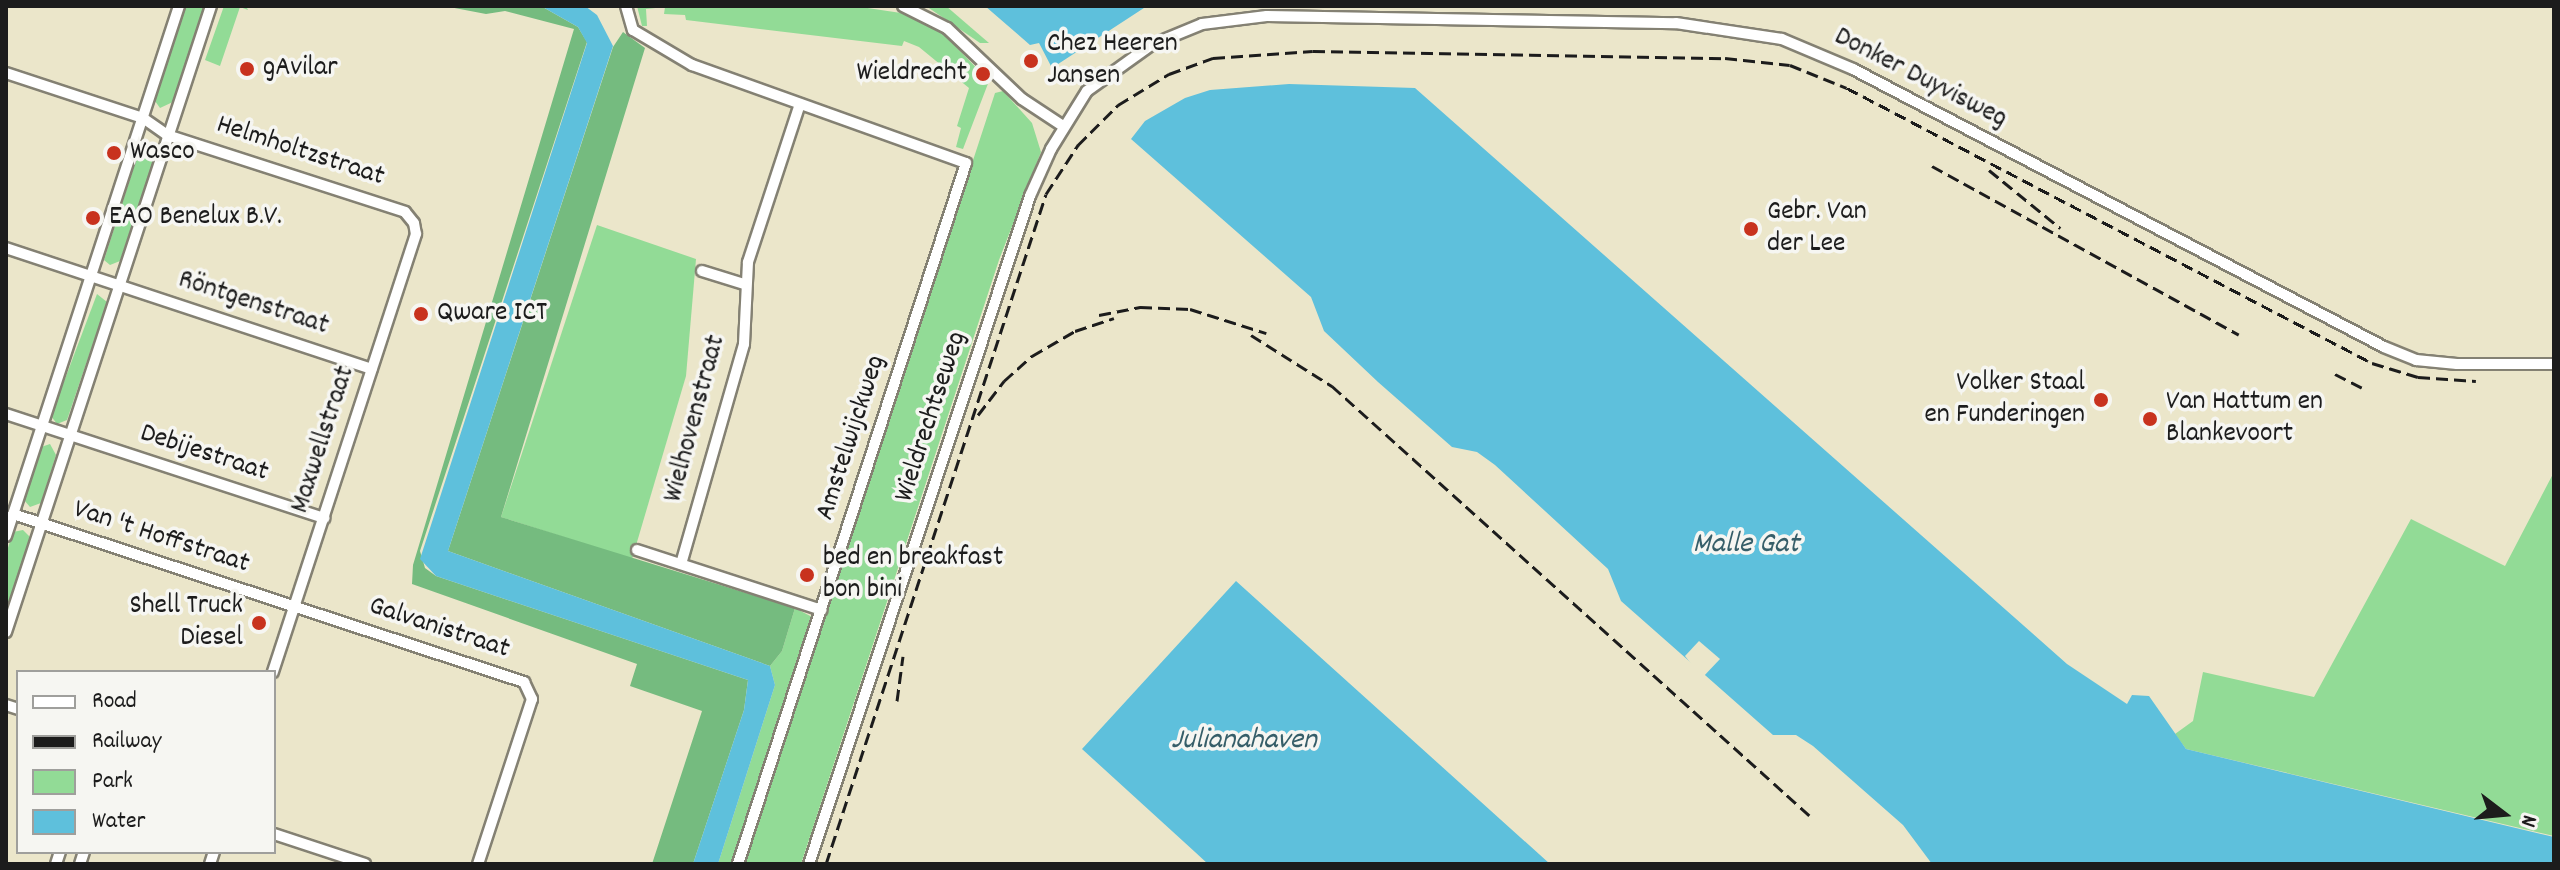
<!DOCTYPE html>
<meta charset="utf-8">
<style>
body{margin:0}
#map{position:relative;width:2560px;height:870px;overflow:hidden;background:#ebe6ca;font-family:Dekko,sans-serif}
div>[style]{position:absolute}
.green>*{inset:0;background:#92db96}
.forest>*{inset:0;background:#75bb7f}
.water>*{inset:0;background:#5ec0dc}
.pier>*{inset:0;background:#ebe6ca}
.roads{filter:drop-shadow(2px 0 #848173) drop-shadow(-2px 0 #848173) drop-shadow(0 2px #848173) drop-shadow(0 -2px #848173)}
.minor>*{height:10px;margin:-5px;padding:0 5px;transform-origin:5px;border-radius:5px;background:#fff}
.rail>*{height:3px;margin-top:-1.5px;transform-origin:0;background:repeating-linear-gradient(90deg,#1c1c1c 0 12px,transparent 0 18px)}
.dots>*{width:22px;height:22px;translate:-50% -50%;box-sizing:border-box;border:4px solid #f6f6f2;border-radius:50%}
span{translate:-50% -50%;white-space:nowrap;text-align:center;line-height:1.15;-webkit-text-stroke:7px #f6f6f2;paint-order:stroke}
.poi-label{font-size:28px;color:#1c1c1c}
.left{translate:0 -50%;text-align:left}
.right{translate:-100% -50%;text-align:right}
.street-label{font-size:28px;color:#1c1c1c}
.water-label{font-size:30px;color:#365e69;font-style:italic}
.frame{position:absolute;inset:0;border:8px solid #1c1c1c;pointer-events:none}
.legend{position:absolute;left:16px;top:670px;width:260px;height:184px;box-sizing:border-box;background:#f6f6f2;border:2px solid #9f9f9c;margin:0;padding:10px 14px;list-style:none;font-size:24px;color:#1c1c1c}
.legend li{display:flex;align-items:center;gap:16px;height:40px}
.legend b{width:40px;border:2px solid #9f9f9c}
.north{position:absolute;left:2464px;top:774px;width:80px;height:80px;-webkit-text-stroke:6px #f6f6f2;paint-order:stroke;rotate:106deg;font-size:22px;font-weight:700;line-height:32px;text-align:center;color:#1c1c1c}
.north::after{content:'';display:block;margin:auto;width:28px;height:36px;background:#1c1c1c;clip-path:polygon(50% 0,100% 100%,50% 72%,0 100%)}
</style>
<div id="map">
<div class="green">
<i style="clip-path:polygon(186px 6px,206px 6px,175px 101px,160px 108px,155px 101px)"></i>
<i style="clip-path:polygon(224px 6px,246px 6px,248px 10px,240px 7px,220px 66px,205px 60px)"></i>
<i style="clip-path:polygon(637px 6px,854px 6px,901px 13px,937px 27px,989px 81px,963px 149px,956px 147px,961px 128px,957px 126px,969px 88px,919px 47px,904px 41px,902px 46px,686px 20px,685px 15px,664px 14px,665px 7px,646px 9px,647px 26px,642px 26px)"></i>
<i style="clip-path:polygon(926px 6px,946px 6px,989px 43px,980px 43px)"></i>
<i style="clip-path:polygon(1003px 91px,1032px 123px,1041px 152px,999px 260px,801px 864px,743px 864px,995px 93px)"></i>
<i style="clip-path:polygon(151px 142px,155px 155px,120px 261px,110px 265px,104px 260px,141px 145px)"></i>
<i style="clip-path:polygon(597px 225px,696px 259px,686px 376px,632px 559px,501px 517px)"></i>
<i style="clip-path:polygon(97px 294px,107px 302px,67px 420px,57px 424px,51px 416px)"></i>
<i style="clip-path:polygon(50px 444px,56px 455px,41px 503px,30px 507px,24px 500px,41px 447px)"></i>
<i style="clip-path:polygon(2554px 472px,2554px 836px,2186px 749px,2175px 734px,2193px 721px,2203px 672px,2314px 697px,2411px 519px,2505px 566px)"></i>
<i style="clip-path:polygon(23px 530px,31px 538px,6px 618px,6px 554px,13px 532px)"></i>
<i style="clip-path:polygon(795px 608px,814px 618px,733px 864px,718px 864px,775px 685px,770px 666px,782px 651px)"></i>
</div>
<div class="forest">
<i style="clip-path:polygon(444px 6px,541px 6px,578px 27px,587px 42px,420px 551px,425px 568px,436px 576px,748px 680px,744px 710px,693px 864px,652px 864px,702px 711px,630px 686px,637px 664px,412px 584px,413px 565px,574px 29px,505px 11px,486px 14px)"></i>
<i style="clip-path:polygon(623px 32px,645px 48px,501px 517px,795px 608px,782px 651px,770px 666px,448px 551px,613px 47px)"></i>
</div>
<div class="water">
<i style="clip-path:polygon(541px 6px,585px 6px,597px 15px,613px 46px,448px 551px,770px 666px,775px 685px,718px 864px,693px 864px,744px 710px,748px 680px,436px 576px,420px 559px,587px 43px,578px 27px)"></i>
<i style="clip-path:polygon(985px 6px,1147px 6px,1052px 68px,1039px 43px,1030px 45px)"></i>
<i style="clip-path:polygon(1289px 84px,1415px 88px,2067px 664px,2127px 704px,2132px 695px,2149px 696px,2186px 749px,2554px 837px,2554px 864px,1932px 864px,1903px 825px,1813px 746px,1796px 735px,1773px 735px,1621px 601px,1608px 569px,1495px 465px,1477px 452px,1452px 447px,1378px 382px,1324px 331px,1311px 297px,1131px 139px,1145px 121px,1185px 98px,1210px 90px)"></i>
<i style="clip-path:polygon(1236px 581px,1349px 683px,1550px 864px,1208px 864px,1195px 852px,1082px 749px)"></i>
</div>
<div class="pier">
<i style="clip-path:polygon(1699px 641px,1720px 659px,1702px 678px,1685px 656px)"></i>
</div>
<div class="roads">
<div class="minor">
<i style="left:626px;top:6px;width:25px;rotate:74deg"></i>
<i style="left:633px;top:30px;width:69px;rotate:30.7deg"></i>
<i style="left:692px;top:65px;width:291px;rotate:19.7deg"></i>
<i style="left:966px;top:163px;width:737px;rotate:108.02deg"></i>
<i style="left:903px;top:6px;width:49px;rotate:26.6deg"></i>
<i style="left:947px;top:28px;width:103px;rotate:43.4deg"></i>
<i style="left:1022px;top:99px;width:49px;rotate:33.4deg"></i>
<i style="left:6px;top:73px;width:144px;rotate:18.2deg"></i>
<i style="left:143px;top:118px;width:29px;rotate:35deg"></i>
<i style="left:167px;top:135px;width:250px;rotate:17.9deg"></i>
<i style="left:405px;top:212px;width:14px;rotate:51deg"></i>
<i style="left:414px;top:223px;width:11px;rotate:80deg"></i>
<i style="left:416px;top:234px;width:461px;rotate:108.1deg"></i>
<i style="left:6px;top:248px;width:385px;rotate:18.3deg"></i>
<i style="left:702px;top:271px;width:44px;rotate:17.2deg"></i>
<i style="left:6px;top:414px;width:335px;rotate:18.1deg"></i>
<i style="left:13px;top:514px;width:538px;rotate:18.2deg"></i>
<i style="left:524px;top:682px;width:19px;rotate:65deg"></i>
<i style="left:532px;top:699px;width:174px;rotate:108.1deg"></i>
<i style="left:6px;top:536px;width:558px;rotate:-71.92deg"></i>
<i style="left:637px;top:550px;width:194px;rotate:18deg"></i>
<i style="left:681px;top:564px;width:229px;rotate:-74deg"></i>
<i style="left:744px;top:344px;width:82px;rotate:-87.2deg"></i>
<i style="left:748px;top:262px;width:166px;rotate:-71.8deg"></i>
<i style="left:6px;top:632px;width:659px;rotate:-71.87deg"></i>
<i style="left:6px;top:705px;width:13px;rotate:18deg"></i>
<i style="left:274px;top:834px;width:96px;rotate:18.2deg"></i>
<i style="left:56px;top:864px;width:13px;rotate:-72deg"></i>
<i style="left:80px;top:864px;width:13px;rotate:-72deg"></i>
<i style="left:210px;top:864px;width:13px;rotate:-72deg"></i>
<i style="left:809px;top:864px;width:704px;rotate:-71.69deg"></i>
<i style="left:1030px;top:196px;width:51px;rotate:-65.9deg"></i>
<i style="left:1051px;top:149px;width:68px;rotate:-58.2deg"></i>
<i style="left:1087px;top:91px;width:79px;rotate:-35.7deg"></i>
<i style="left:1151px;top:45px;width:55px;rotate:-22.4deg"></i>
<i style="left:1202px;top:24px;width:65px;rotate:-7deg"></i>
<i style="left:1267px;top:16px;width:409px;rotate:1deg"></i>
<i style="left:1676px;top:23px;width:107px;rotate:8.6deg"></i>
<i style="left:1782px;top:39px;width:77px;rotate:22.9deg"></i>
<i style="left:1853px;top:69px;width:599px;rotate:27.63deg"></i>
<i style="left:2384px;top:347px;width:35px;rotate:22deg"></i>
<i style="left:2416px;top:360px;width:41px;rotate:5.6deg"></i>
<i style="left:2457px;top:364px;width:97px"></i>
</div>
</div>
<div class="rail">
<i style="left:1932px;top:166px;width:350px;rotate:28.8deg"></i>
<i style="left:1989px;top:170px;width:92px;rotate:39.2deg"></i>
<i style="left:1099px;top:315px;width:42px;rotate:-11deg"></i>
<i style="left:1140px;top:307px;width:50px;rotate:2.3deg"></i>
<i style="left:1190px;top:309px;width:80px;rotate:17.5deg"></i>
<i style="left:1251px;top:335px;width:96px;rotate:32.2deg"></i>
<i style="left:1332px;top:386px;width:642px;rotate:41.97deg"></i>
<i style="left:2335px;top:374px;width:30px;rotate:27deg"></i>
<i style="left:978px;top:415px;width:43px;rotate:-52.6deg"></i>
<i style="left:1004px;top:381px;width:38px;rotate:-42deg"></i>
<i style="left:1032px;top:356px;width:50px;rotate:-30.2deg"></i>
<i style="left:1075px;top:331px;width:41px;rotate:-18.4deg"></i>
<i style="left:897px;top:701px;width:45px;rotate:-82.4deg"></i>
<i style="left:826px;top:864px;width:705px;rotate:-71.82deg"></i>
<i style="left:1046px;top:194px;width:59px;rotate:-56.9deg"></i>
<i style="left:1078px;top:145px;width:57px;rotate:-45deg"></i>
<i style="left:1118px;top:105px;width:60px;rotate:-31.3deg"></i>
<i style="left:1169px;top:74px;width:47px;rotate:-20deg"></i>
<i style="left:1213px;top:58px;width:100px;rotate:-4deg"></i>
<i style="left:1313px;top:51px;width:412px;rotate:1deg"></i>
<i style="left:1725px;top:58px;width:65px;rotate:6.1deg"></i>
<i style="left:1790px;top:65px;width:61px;rotate:22deg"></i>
<i style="left:1847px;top:88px;width:593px;rotate:27.65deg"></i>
<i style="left:2372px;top:363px;width:48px;rotate:16.9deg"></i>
<i style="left:2418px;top:377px;width:58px;rotate:3.9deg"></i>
</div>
<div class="dots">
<i style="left:1031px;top:61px;background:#c8321e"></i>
<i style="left:247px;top:69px;background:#c8321e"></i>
<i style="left:983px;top:74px;background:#c8321e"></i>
<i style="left:114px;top:153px;background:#c8321e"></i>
<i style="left:93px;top:218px;background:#c8321e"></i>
<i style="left:1751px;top:229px;background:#c8321e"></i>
<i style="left:421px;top:314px;background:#c8321e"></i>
<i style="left:2101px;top:400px;background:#c8321e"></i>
<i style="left:2150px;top:419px;background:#c8321e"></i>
<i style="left:807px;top:575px;background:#c8321e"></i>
<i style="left:259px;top:623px;background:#c8321e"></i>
</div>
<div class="poi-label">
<span class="left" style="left:1047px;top:61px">Chez Heeren<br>Jansen</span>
<span class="left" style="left:263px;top:69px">gAvilar</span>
<span class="right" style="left:967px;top:74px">Wieldrecht</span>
<span class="left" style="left:130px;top:153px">Wasco</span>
<span class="left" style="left:1767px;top:229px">Gebr. Van<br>der Lee</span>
<span class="left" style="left:109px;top:218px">EAO Benelux B.V.</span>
<span class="left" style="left:437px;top:314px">Qware ICT</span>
<span class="right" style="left:2085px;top:400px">Volker Staal<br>en Funderingen</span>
<span class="left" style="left:2166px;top:419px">Van Hattum en<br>Blankevoort</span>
<span class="left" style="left:823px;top:575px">bed en breakfast<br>bon bini</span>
<span class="right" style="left:243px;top:623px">Shell Truck<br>Diesel</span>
</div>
<div class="street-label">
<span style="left:1920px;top:79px;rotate:27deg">Donker Duyvisweg</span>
<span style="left:300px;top:152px;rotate:18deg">Helmholtzstraat</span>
<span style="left:253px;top:304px;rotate:18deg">Röntgenstraat</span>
<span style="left:932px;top:417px;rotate:-72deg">Wieldrechtseweg</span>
<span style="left:696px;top:419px;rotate:-75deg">Wielhovenstraat</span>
<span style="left:852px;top:438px;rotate:-72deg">Amstelwijckweg</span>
<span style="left:324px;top:440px;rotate:-72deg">Maxwellstraat</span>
<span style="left:204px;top:454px;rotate:18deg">Debijestraat</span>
<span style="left:161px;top:538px;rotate:18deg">Van 't Hoffstraat</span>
<span style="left:439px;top:629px;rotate:18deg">Galvanistraat</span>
</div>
<div class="water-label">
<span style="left:1746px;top:546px">Malle Gat</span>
<span style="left:1244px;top:742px">Julianahaven</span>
</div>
<div class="frame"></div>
<ul class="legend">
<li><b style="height:10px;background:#fff"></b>Road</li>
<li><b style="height:10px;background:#1c1c1c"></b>Railway</li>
<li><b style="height:22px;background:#92db96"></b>Park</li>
<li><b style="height:22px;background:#5ec0dc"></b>Water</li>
</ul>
<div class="north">N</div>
</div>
